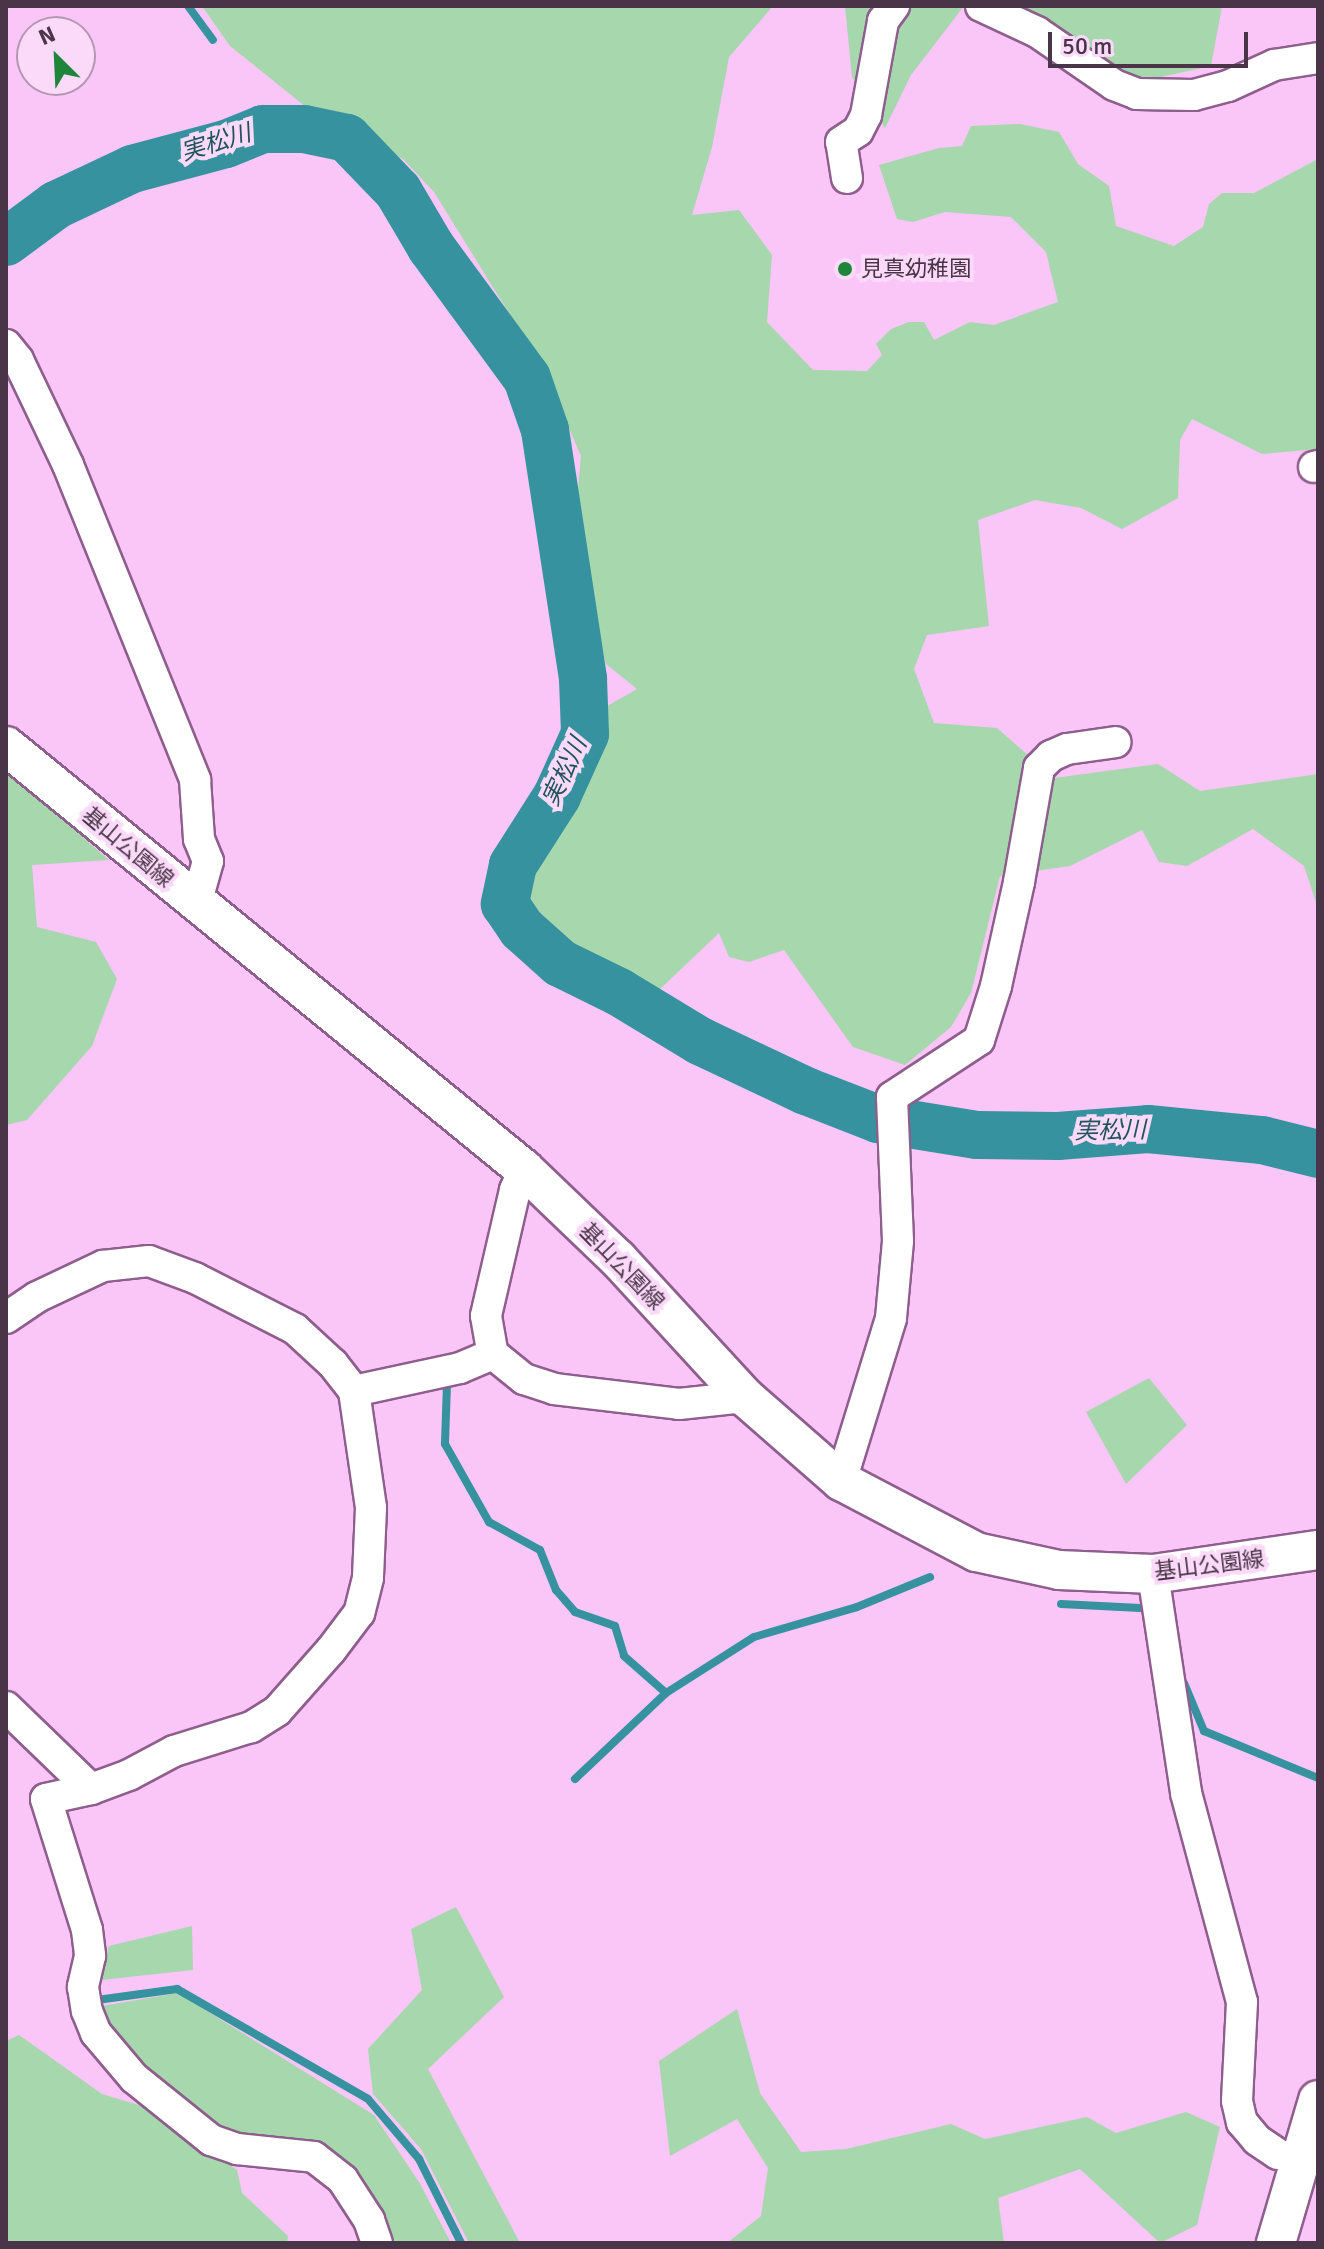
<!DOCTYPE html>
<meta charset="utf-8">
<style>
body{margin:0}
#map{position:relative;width:1324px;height:2249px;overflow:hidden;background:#fac5f7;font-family:Signika,"Noto Sans JP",sans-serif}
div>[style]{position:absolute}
.green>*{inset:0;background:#a7d7ad}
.stream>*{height:8px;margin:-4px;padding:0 4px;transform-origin:4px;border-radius:4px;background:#36929f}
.river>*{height:48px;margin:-24px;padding:0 24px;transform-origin:24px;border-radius:24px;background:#36929f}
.roads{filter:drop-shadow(2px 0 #8e5e8c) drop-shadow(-2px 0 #8e5e8c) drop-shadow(0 2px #8e5e8c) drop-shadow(0 -2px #8e5e8c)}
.minor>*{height:30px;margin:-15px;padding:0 15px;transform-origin:15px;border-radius:15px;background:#fff}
.major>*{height:38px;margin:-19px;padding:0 19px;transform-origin:19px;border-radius:19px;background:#fff}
.dots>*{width:22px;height:22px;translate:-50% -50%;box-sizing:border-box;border:4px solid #fbdaf9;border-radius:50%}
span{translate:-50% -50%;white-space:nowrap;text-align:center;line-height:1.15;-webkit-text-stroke:8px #fbdaf9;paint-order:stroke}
.poi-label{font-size:22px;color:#493448}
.left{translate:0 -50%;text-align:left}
.street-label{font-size:22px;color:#493448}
.water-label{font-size:24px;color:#20535b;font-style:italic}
.frame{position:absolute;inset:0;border:8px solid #493448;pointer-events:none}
.north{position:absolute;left:16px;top:16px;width:80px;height:80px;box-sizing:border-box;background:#fbdaf9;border:2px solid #b498b2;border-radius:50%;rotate:336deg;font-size:22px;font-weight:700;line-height:32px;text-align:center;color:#493448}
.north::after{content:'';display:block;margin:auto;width:28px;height:36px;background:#1e853b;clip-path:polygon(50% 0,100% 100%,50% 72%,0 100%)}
.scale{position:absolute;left:1048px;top:32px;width:200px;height:36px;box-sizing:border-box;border:4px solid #493448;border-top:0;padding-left:10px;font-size:24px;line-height:28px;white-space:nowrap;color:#493448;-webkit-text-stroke:6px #fbdaf9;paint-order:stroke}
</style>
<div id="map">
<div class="green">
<i style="clip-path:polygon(202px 6px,773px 6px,729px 57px,712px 147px,692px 215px,739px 210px,772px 255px,767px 322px,813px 370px,867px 371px,882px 355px,876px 344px,891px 329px,909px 322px,924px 322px,934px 340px,970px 322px,994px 325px,1058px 302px,1046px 252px,1011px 217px,945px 212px,913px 222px,897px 219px,879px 165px,939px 148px,962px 146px,971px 126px,1020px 124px,1059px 132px,1078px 164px,1109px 186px,1116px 226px,1174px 246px,1203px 227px,1209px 204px,1222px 193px,1254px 193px,1318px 159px,1318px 449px,1262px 454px,1192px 419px,1180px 440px,1178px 498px,1122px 529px,1081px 508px,1035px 500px,978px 520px,989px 626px,927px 635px,914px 669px,934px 723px,997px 728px,1054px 778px,1158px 764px,1200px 791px,1318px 774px,1318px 908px,1304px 866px,1253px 829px,1187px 866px,1159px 862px,1142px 830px,1070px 866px,1000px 876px,971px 993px,951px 1027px,905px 1065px,853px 1047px,784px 950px,749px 962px,729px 957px,719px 933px,658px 991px,549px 933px,517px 946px,488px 899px,497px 853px,572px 726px,637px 689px,606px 664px,574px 533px,581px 456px,543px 368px,434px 192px,403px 159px,326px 123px,230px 46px)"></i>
<i style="clip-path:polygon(845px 6px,964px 6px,911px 75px,885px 128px,852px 77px)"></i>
<i style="clip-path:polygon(1019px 6px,1222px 6px,1211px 66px,1142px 81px)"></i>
<i style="clip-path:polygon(6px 770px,109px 860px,32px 865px,37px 927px,96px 942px,117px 979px,92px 1046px,27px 1120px,6px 1125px)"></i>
<i style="clip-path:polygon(1149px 1378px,1187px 1425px,1126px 1484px,1086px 1412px)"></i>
<i style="clip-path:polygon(456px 1907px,504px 1997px,428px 2069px,520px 2243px,469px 2243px,421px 2149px,373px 2094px,368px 2049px,422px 1990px,411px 1929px)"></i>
<i style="clip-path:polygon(192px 1926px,193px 1970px,101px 1980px,109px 1946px)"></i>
<i style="clip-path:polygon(178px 1993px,374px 2115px,419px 2182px,451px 2243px,390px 2243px,344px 2170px,228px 2133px,132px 2065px,96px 2007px)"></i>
<i style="clip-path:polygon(737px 2009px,760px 2093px,801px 2152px,846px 2149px,951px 2124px,985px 2139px,1087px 2117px,1116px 2133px,1186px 2112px,1220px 2127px,1197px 2225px,1160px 2243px,1080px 2169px,998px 2198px,1004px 2243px,727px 2243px,761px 2216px,768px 2168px,737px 2119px,670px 2156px,659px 2061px)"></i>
<i style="clip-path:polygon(19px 2035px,102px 2094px,152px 2109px,237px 2170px,242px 2193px,288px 2236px,287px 2243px,6px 2243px,6px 2041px)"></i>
</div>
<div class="stream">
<i style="left:188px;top:6px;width:42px;rotate:53.7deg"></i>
<i style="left:447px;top:1383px;width:61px;rotate:91.9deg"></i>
<i style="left:445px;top:1444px;width:90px;rotate:60.6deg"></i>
<i style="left:489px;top:1522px;width:58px;rotate:28.8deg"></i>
<i style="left:540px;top:1550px;width:43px;rotate:68.2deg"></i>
<i style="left:556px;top:1590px;width:29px;rotate:49deg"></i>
<i style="left:575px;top:1612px;width:42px;rotate:19.3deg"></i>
<i style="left:615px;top:1626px;width:31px;rotate:73deg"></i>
<i style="left:624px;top:1656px;width:56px;rotate:41.4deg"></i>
<i style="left:1061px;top:1604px;width:79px;rotate:2.9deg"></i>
<i style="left:1184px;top:1683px;width:52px;rotate:67.4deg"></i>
<i style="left:1204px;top:1731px;width:123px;rotate:22.4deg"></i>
<i style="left:575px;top:1779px;width:125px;rotate:-43.4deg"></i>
<i style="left:666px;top:1693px;width:104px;rotate:-32.5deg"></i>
<i style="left:754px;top:1637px;width:107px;rotate:-16.2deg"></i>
<i style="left:857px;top:1607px;width:79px;rotate:-22.3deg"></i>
<i style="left:97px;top:2000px;width:81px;rotate:-7.8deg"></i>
<i style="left:177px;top:1989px;width:220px;rotate:29.9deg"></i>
<i style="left:368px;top:2099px;width:79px;rotate:49.6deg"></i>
<i style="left:419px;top:2159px;width:94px;rotate:63.4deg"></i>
</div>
<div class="river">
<i style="left:6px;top:242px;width:62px;rotate:-36.5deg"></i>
<i style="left:56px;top:205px;width:84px;rotate:-25.3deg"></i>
<i style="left:132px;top:169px;width:97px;rotate:-14.9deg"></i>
<i style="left:226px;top:144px;width:40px;rotate:-22deg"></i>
<i style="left:263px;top:129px;width:41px"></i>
<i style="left:304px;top:129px;width:44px;rotate:11.8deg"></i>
<i style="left:347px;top:138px;width:74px;rotate:46.1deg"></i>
<i style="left:398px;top:191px;width:65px;rotate:59.5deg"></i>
<i style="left:431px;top:247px;width:162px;rotate:53.8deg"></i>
<i style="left:527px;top:378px;width:55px;rotate:70.9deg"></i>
<i style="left:545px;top:430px;width:252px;rotate:81.3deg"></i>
<i style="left:583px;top:679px;width:55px;rotate:87.9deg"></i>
<i style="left:585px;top:734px;width:68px;rotate:114.3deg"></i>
<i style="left:557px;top:796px;width:82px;rotate:122.5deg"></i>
<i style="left:513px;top:865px;width:40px;rotate:102deg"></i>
<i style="left:505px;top:904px;width:30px;rotate:56deg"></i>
<i style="left:522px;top:929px;width:51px;rotate:41.8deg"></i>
<i style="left:560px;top:963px;width:66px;rotate:26.2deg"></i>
<i style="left:619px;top:992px;width:95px;rotate:31.2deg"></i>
<i style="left:700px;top:1041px;width:117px;rotate:25.3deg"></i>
<i style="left:806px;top:1091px;width:77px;rotate:21.3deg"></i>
<i style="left:878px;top:1119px;width:100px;rotate:9.2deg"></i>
<i style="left:977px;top:1135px;width:81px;rotate:0.7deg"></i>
<i style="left:1058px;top:1136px;width:90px;rotate:-4.4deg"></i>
<i style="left:1148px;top:1129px;width:115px;rotate:5.5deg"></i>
<i style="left:1262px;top:1140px;width:58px;rotate:14deg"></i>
</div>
<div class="roads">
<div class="minor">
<i style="left:981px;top:6px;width:62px;rotate:24.9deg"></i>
<i style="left:1037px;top:32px;width:93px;rotate:34.5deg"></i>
<i style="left:1114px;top:85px;width:25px;rotate:21deg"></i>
<i style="left:1137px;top:94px;width:57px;rotate:1deg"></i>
<i style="left:1194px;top:95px;width:35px;rotate:-15deg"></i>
<i style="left:1228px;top:86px;width:51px;rotate:-24.5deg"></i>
<i style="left:1274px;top:65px;width:45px;rotate:-9deg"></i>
<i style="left:847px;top:178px;width:36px;rotate:-99deg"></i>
<i style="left:841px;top:142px;width:20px;rotate:-33deg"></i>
<i style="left:858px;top:131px;width:18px;rotate:-63deg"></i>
<i style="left:866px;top:115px;width:96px;rotate:-79.7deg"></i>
<i style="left:883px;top:21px;width:19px;rotate:-54deg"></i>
<i style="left:6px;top:345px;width:19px;rotate:51deg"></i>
<i style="left:18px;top:360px;width:116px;rotate:64.5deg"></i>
<i style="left:68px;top:465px;width:340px;rotate:68deg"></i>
<i style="left:195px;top:780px;width:59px;rotate:86.1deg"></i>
<i style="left:199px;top:839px;width:24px;rotate:68deg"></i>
<i style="left:208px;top:861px;width:45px;rotate:105.6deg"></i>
<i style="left:1314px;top:467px;width:4px;rotate:-14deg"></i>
<i style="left:524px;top:1169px;width:23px;rotate:113deg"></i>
<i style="left:515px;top:1190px;width:129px;rotate:103deg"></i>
<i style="left:486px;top:1316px;width:39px;rotate:80deg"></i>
<i style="left:493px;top:1354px;width:40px;rotate:39deg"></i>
<i style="left:524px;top:1379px;width:32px;rotate:18deg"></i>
<i style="left:554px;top:1389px;width:126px;rotate:6.8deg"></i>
<i style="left:679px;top:1404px;width:66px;rotate:-6.1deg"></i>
<i style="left:6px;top:1318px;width:37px;rotate:-34deg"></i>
<i style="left:37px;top:1297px;width:73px;rotate:-25.2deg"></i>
<i style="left:103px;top:1266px;width:46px;rotate:-6.2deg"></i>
<i style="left:149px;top:1261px;width:49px;rotate:20.3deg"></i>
<i style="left:195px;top:1278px;width:112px;rotate:27deg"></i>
<i style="left:295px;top:1329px;width:52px;rotate:42.6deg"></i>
<i style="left:333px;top:1364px;width:34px;rotate:52deg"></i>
<i style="left:354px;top:1391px;width:118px;rotate:81.7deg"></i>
<i style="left:371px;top:1508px;width:70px;rotate:92.5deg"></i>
<i style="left:368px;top:1578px;width:36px;rotate:104deg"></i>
<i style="left:359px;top:1613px;width:46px;rotate:127.1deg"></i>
<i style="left:331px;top:1650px;width:81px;rotate:131.5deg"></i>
<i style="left:277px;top:1711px;width:31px;rotate:148deg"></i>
<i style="left:251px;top:1727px;width:81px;rotate:162.7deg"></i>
<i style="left:174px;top:1751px;width:51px;rotate:151.9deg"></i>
<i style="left:129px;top:1775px;width:40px;rotate:159.8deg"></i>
<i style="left:91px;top:1789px;width:46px;rotate:167.5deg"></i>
<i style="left:46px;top:1799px;width:137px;rotate:72.6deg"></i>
<i style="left:87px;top:1930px;width:26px;rotate:83deg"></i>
<i style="left:90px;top:1956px;width:32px;rotate:103deg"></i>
<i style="left:83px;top:1987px;width:24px;rotate:81deg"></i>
<i style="left:87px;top:2011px;width:24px;rotate:68deg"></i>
<i style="left:96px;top:2033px;width:59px;rotate:49.8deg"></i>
<i style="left:134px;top:2078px;width:99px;rotate:38.8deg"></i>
<i style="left:211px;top:2140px;width:28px;rotate:19deg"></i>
<i style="left:237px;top:2149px;width:77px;rotate:5.9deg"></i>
<i style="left:314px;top:2157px;width:37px;rotate:38deg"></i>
<i style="left:343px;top:2180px;width:48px;rotate:57deg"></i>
<i style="left:369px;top:2220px;width:24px;rotate:71deg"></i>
<i style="left:354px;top:1391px;width:108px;rotate:-12.2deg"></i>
<i style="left:460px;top:1368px;width:36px;rotate:-23deg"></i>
<i style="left:841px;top:1481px;width:170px;rotate:-72.9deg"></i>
<i style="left:891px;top:1318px;width:77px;rotate:-84.8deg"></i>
<i style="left:898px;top:1241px;width:144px;rotate:-92.4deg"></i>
<i style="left:892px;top:1097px;width:104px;rotate:-33.2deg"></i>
<i style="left:979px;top:1040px;width:57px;rotate:-72.5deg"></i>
<i style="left:996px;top:986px;width:107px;rotate:-77.5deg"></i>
<i style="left:1019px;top:882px;width:116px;rotate:-80deg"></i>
<i style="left:1039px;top:768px;width:17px;rotate:-45deg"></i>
<i style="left:1051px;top:756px;width:17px;rotate:-24deg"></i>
<i style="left:1067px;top:749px;width:49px;rotate:-8.1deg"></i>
<i style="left:1153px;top:1574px;width:221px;rotate:81.4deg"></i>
<i style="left:1186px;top:1793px;width:216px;rotate:75deg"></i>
<i style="left:1242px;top:2002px;width:99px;rotate:92.9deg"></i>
<i style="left:1237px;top:2101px;width:22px;rotate:77deg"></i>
<i style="left:1242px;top:2122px;width:23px;rotate:50deg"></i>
<i style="left:1257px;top:2140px;width:25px;rotate:34deg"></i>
<i style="left:6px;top:1707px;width:118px;rotate:44deg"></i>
</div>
<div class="major">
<i style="left:6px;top:746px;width:669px;rotate:39.24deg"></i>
<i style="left:524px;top:1169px;width:130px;rotate:43.8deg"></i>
<i style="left:618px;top:1259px;width:188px;rotate:47.4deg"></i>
<i style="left:745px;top:1397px;width:128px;rotate:41.2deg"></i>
<i style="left:841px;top:1481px;width:153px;rotate:27.7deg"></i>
<i style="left:976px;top:1552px;width:85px;rotate:12.2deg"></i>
<i style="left:1059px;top:1570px;width:94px;rotate:2.4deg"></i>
<i style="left:1153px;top:1574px;width:167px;rotate:-8.3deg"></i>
<i style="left:1276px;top:2243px;width:149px;rotate:-73.6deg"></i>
</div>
</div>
<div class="dots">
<i style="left:845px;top:269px;background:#1e853b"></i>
</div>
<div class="poi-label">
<span class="left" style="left:861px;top:269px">見真幼稚園</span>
</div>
<div class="street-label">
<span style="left:128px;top:847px;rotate:40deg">基山公園線</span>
<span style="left:622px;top:1266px;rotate:46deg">基山公園線</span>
<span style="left:1209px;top:1565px;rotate:-7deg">基山公園線</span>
</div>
<div class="water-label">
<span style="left:216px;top:143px;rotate:-17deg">実松川</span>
<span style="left:565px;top:772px;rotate:-65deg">実松川</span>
<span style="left:1110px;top:1131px;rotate:-1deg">実松川</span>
</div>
<div class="frame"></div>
<div class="north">N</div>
<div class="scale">50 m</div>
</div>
